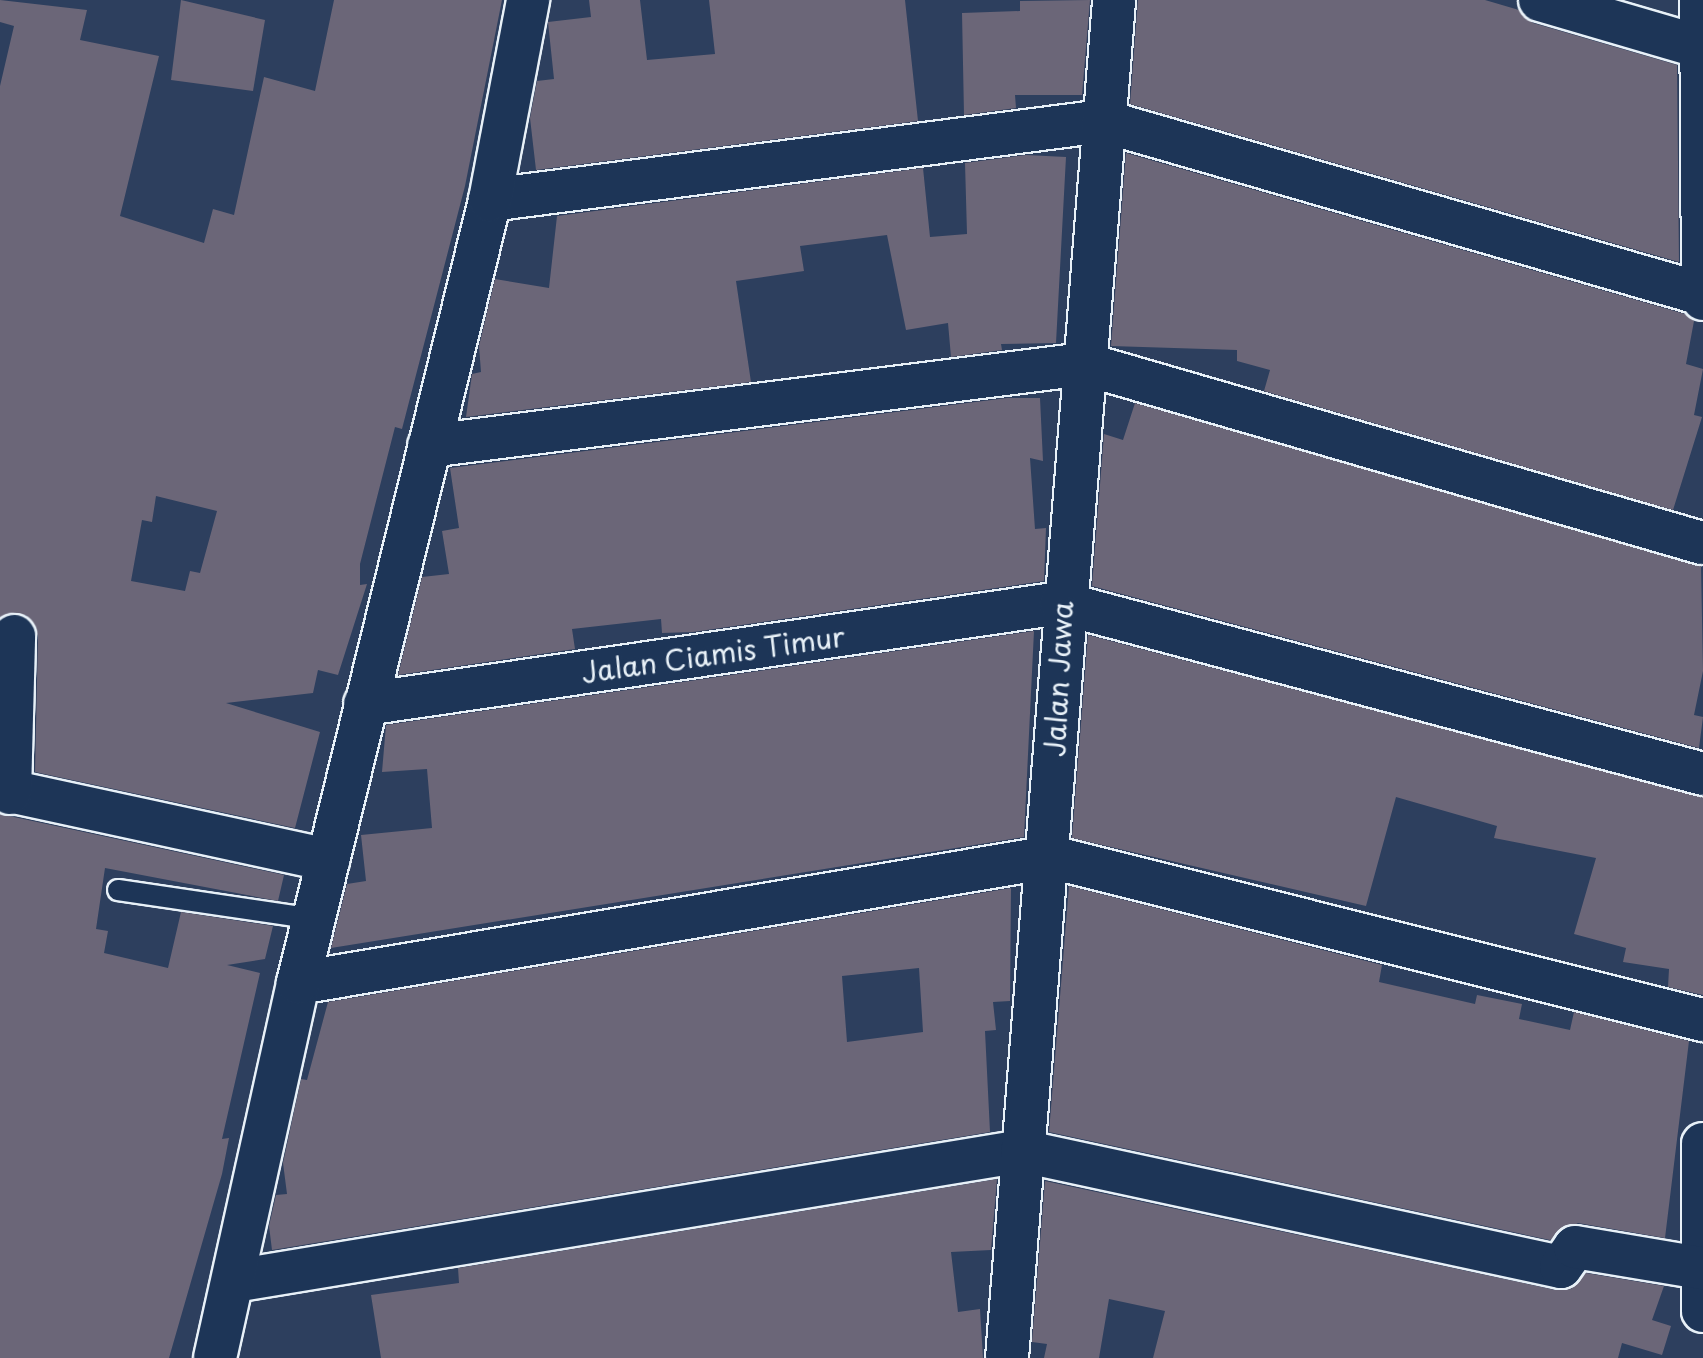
<!DOCTYPE html>
<style>
body{margin:0}
#map{position:relative;width:1703px;height:1358px;overflow:hidden;background:#2d3f5e;font-family:"Playpen Sans",sans-serif}
div>[style]{position:absolute}
.building>*{inset:0;background:#6b6678}
.roads{filter:drop-shadow(2px 0 #e8f1f8) drop-shadow(-2px 0 #e8f1f8) drop-shadow(0 2px #e8f1f8) drop-shadow(0 -2px #e8f1f8)}
.lane>*{height:20px;margin:-10px;padding:0 10px;transform-origin:10px;border-radius:10px;background:#1d3557}
.street>*{height:42px;margin:-21px;padding:0 21px;transform-origin:21px;border-radius:21px;background:#1d3557}
span{translate:-50% -50%;white-space:nowrap;text-align:center;line-height:1.15;-webkit-text-stroke:8px #1d3557;paint-order:stroke}
.street-label{font-size:28px;color:#e8f1f8}
</style>
<div id="map">
<div class="building">
<i style="clip-path:polygon(evenodd,0 0,87px 10px,80px 40px,159px 56px,120px 216px,204px 243px,213px 209px,234px 215px,264px 77px,315px 91px,334px 0,502px 0,465px 186px,402px 429px,395px 427px,360px 564px,360px 585px,367px 584px,338px 675px,318px 670px,313px 693px,226px 703px,320px 732px,295px 828px,35px 772px,38px 636px,26px 615px,0 617px,0 86px,14px 26px,0 22px,0 0,156px 496px,217px 511px,200px 573px,190px 571px,185px 591px,131px 581px,142px 520px,152px 522px,156px 496px)"></i>
<i style="clip-path:polygon(181px 0,265px 20px,253px 91px,171px 80px)"></i>
<i style="clip-path:polygon(589px 0,640px 0,647px 60px,715px 54px,709px 0,905px 0,918px 121px,536px 170px,530px 118px,537px 81px,554px 79px,548px 22px,591px 17px)"></i>
<i style="clip-path:polygon(1090px 0,1082px 95px,1015px 95px,1016px 108px,964px 115px,962px 13px,1020px 11px,1020px 1px)"></i>
<i style="clip-path:polygon(1138px 0,1485px 0,1519px 10px,1533px 23px,1677px 65px,1679px 262px,1130px 104px)"></i>
<i style="clip-path:polygon(1126px 153px,1685px 314px,1694px 321px,1686px 364px,1703px 369px,1694px 415px,1702px 417px,1673px 510px,1264px 391px,1270px 370px,1237px 361px,1237px 350px,1111px 346px)"></i>
<i style="clip-path:polygon(1026px 155px,1066px 157px,1056px 343px,1001px 344px,1002px 350px,951px 357px,948px 323px,906px 330px,887px 235px,800px 246px,804px 271px,736px 281px,751px 382px,466px 417px,472px 374px,481px 372px,479px 346px,495px 279px,549px 288px,557px 216px,923px 168px,930px 237px,967px 234px,965px 163px)"></i>
<i style="clip-path:polygon(1007px 398px,1040px 398px,1043px 461px,1030px 458px,1035px 529px,1046px 528px,1044px 581px,693px 632px,662px 633px,661px 619px,572px 629px,575px 649px,398px 675px,422px 577px,449px 574px,442px 531px,459px 528px,450px 468px)"></i>
<i style="clip-path:polygon(1135px 403px,1701px 566px,1703px 671px,1694px 715px,1703px 717px,1699px 748px,1092px 586px,1104px 434px,1123px 440px)"></i>
<i style="clip-path:polygon(1034px 631px,1024px 837px,331px 948px,347px 884px,366px 881px,361px 835px,432px 828px,427px 769px,382px 772px,386px 725px)"></i>
<i style="clip-path:polygon(1088px 635px,1703px 797px,1703px 995px,1668px 987px,1669px 969px,1623px 962px,1626px 948px,1574px 934px,1596px 858px,1494px 838px,1497px 826px,1396px 797px,1366px 906px,1072px 838px)"></i>
<i style="clip-path:polygon(0 814px,284px 875px,278px 901px,105px 868px,96px 929px,108px 931px,104px 953px,168px 968px,181px 912px,273px 926px,265px 959px,227px 965px,260px 973px,222px 1139px,229px 1138px,222px 1174px,169px 1358px,0 1358px)"></i>
<i style="clip-path:polygon(1069px 886px,1382px 965px,1379px 982px,1475px 1004px,1477px 995px,1522px 1004px,1519px 1019px,1570px 1030px,1574px 1012px,1689px 1041px,1665px 1238px,1578px 1223px,1550px 1240px,1049px 1132px)"></i>
<i style="clip-path:polygon(evenodd,1011px 888px,1010px 1001px,993px 1002px,996px 1030px,985px 1031px,990px 1132px,272px 1250px,269px 1226px,276px 1195px,287px 1194px,283px 1163px,301px 1079px,307px 1080px,328px 1002px,1011px 888px,919px 968px,923px 1032px,847px 1042px,842px 976px,919px 968px)"></i>
<i style="clip-path:polygon(997px 1179px,991px 1250px,951px 1252px,958px 1312px,980px 1309px,983px 1358px,381px 1358px,371px 1295px,459px 1283px,458px 1268px)"></i>
<i style="clip-path:polygon(1045px 1181px,1556px 1290px,1571px 1289px,1586px 1273px,1664px 1286px,1652px 1320px,1671px 1326px,1662px 1355px,1622px 1343px,1618px 1358px,1153px 1358px,1165px 1311px,1109px 1299px,1099px 1358px,1044px 1358px,1047px 1344px,1032px 1342px)"></i>
</div>
<div class="roads">
<div class="lane">
<i style="left:118px;top:890px;width:198px;rotate:8.4deg"></i>
</div>
<div class="street">
<i style="left:1540px;top:0;width:168px;rotate:16.3deg"></i>
<i style="left:1701px;top:0;width:299px;rotate:89.6deg"></i>
<i style="left:490px;top:200px;width:618px;rotate:-7.34deg"></i>
<i style="left:1103px;top:121px;width:623px;rotate:16.11deg"></i>
<i style="left:429px;top:446px;width:661px;rotate:-7.13deg"></i>
<i style="left:1085px;top:364px;width:642px;rotate:16.18deg"></i>
<i style="left:365px;top:704px;width:703px;rotate:-8.26deg"></i>
<i style="left:1061px;top:603px;width:664px;rotate:14.91deg"></i>
<i style="left:0;top:789px;width:336px;rotate:12.2deg"></i>
<i style="left:10px;top:793px;width:157px;rotate:-88.5deg"></i>
<i style="left:298px;top:983px;width:763px;rotate:-9.5deg"></i>
<i style="left:1051px;top:857px;width:672px;rotate:14.04deg"></i>
<i style="left:1703px;top:1144px;width:167px;rotate:90deg"></i>
<i style="left:234px;top:1281px;width:799px;rotate:-9.37deg"></i>
<i style="left:1022px;top:1151px;width:551px;rotate:12.15deg"></i>
<i style="left:1561px;top:1267px;width:24px;rotate:-55deg"></i>
<i style="left:1575px;top:1247px;width:128px;rotate:9.5deg"></i>
<i style="left:215px;top:1358px;width:384px;rotate:-77.5deg"></i>
<i style="left:298px;top:983px;width:806px;rotate:-76.22deg"></i>
<i style="left:490px;top:200px;width:204px;rotate:-79.2deg"></i>
<i style="left:1007px;top:1358px;width:1362px;rotate:-85.49deg"></i>
</div>
</div>
<div class="street-label">
<span style="left:713px;top:654px;rotate:-8deg">Jalan Ciamis Timur</span>
<span style="left:1058px;top:679px;rotate:-87deg">Jalan Jawa</span>
</div>
</div>
